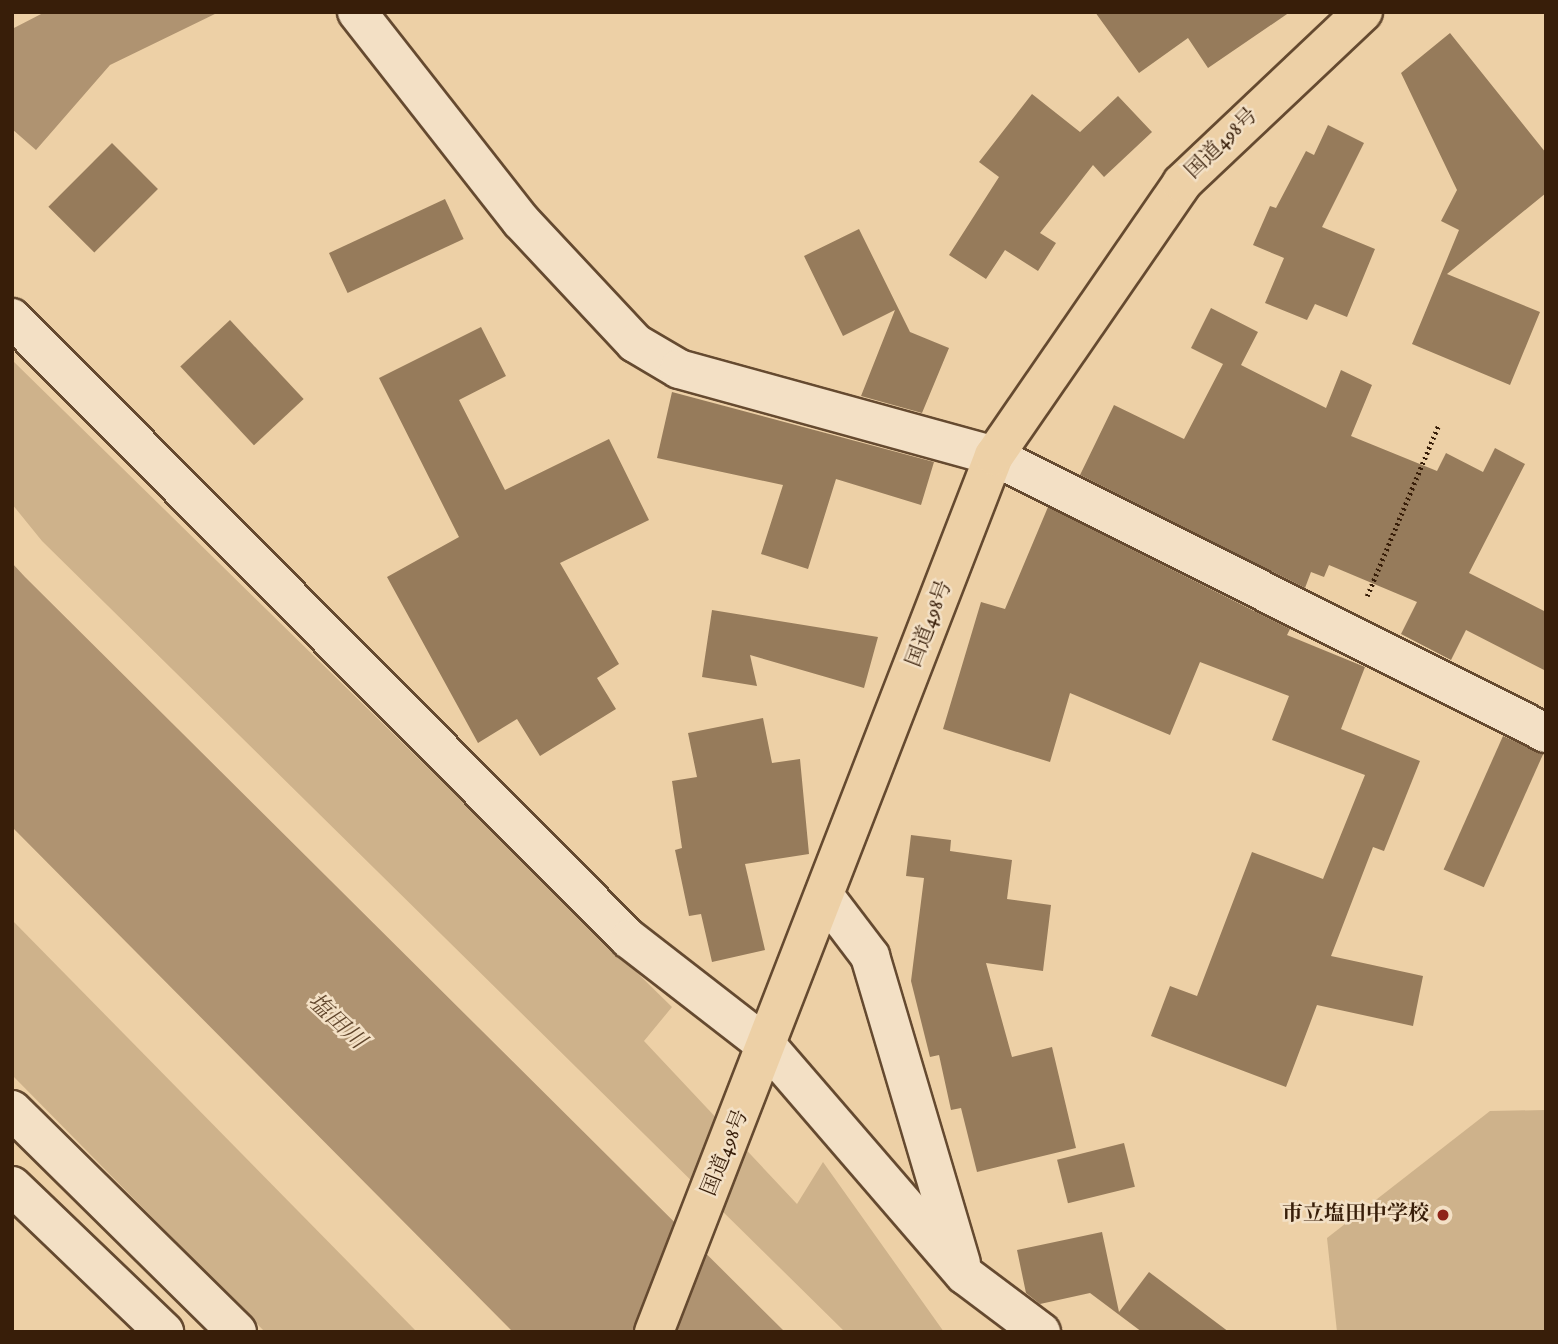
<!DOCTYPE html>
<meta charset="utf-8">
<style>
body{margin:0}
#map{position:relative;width:1558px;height:1344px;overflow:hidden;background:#edd0a6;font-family:"IM FELL English","Noto Serif JP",serif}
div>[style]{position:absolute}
.green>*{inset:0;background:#ceb28b}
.water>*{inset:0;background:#af9371}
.building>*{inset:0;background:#967b5b;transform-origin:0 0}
.path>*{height:4.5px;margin-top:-2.25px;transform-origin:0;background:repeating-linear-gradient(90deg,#381e09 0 2px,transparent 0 5.5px)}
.roads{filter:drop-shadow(2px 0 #654a30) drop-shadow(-2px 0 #654a30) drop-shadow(0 2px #654a30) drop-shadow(0 -2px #654a30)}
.minor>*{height:38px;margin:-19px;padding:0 19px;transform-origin:19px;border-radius:19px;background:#f3e0c5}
.trunk>*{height:38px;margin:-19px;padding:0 19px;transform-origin:19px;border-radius:19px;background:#edd0a6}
.dots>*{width:19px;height:19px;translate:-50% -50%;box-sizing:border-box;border:4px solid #f3e0c5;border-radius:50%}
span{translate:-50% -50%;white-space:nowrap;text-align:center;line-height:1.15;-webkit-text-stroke:5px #f3e0c5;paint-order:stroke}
.street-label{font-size:21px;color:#381e09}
.poi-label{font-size:21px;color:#381e09;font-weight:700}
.right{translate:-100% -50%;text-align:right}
.water-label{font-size:23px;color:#62472d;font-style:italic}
.frame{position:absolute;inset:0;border:14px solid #381e09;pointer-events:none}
</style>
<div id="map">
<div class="green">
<i style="clip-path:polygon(12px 360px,672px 1007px,644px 1041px,797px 1204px,823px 1162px,944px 1332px,845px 1332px,42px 541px,12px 504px)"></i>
<i style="clip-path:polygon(12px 920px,417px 1332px,265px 1332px,12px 1075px)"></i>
<i style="clip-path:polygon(1546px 1110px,1546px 1332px,1337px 1332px,1327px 1238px,1490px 1111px)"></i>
</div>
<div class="water">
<i style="clip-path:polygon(45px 12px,219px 12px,110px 65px,36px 150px,12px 129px,12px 29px)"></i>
<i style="clip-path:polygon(12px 563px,25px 577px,785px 1332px,513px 1332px,12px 827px)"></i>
</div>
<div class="building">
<i style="clip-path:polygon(1095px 12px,1290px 12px,1208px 68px,1188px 38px,1139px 73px)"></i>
<i style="clip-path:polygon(1450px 33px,1546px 153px,1546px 193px,1447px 274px,1540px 312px,1510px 385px,1412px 344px,1459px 230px,1441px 221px,1457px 190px,1401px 73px)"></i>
<i style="clip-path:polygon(1032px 94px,1080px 132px,1118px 96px,1152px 132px,1104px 177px,1093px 165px,1040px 233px,1056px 243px,1038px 271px,1005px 250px,986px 279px,949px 255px,999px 177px,979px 162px)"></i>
<i style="clip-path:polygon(1328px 125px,1364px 143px,1322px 227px,1375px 249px,1347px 317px,1315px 304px,1307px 320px,1265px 303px,1284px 258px,1253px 245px,1270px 206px,1276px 208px,1306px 151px,1314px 155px)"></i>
<i style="left:112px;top:143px;width:65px;height:90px;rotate:45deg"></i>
<i style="left:445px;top:199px;width:44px;height:128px;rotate:65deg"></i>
<i style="clip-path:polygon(859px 229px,910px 332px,949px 348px,922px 413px,861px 396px,895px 310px,843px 336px,804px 256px)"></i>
<i style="clip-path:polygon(1211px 308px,1258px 332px,1241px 365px,1326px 408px,1341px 370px,1372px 385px,1351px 436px,1437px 471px,1446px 453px,1483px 472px,1495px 448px,1525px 464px,1469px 573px,1546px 612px,1546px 671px,1466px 630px,1451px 660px,1401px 634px,1417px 602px,1329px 565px,1324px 577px,1311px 572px,1305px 588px,1080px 475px,1114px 405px,1184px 439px,1223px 364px,1191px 348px)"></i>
<i style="left:230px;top:320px;width:108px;height:68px;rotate:47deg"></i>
<i style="clip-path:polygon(481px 327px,506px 376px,459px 400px,505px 490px,609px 439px,649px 520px,560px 563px,619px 664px,597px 678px,616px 709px,540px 756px,517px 719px,478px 743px,387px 577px,459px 537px,379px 378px)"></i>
<i style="clip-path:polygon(672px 392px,934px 462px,921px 505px,836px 479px,808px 569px,761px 554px,783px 485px,657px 458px)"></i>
<i style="clip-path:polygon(1048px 507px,1290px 629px,1287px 635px,1365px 667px,1341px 729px,1420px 761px,1384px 851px,1373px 847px,1331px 956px,1423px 976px,1413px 1026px,1317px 1005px,1286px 1087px,1151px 1036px,1170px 986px,1197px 996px,1252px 852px,1323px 879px,1365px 775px,1272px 740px,1289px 696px,1200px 662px,1170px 735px,1070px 693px,1050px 762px,943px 729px,981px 602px,1005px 609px)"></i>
<i style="clip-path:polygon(712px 610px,878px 637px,864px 688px,750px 655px,757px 686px,702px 677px)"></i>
<i style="clip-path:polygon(763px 718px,772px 763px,800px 759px,809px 854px,745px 864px,765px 950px,712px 962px,701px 914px,689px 916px,675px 850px,682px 848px,672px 781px,697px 777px,688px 733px)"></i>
<i style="left:1503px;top:736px;width:44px;height:146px;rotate:24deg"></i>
<i style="clip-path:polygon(911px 835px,951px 840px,950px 851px,1012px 860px,1007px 899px,1051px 905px,1043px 971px,986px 963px,1012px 1057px,1052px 1047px,1076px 1148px,977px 1172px,961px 1108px,951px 1110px,939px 1055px,930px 1057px,911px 981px,924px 878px,906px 876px)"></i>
<i style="left:1124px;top:1143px;width:45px;height:69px;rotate:76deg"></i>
<i style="clip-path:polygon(1102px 1232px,1119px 1312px,1149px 1272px,1229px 1332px,1142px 1332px,1090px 1293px,1040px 1304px,1026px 1293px,1017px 1250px)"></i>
</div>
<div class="path">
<i style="left:1367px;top:596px;width:184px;rotate:-67.3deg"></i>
</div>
<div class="roads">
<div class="minor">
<i style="left:357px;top:12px;width:266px;rotate:51.9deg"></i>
<i style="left:521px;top:221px;width:167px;rotate:46.9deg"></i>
<i style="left:635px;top:343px;width:51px;rotate:30.6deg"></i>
<i style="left:679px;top:369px;width:327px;rotate:15.4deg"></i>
<i style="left:994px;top:456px;width:618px;rotate:26.65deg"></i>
<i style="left:12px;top:318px;width:875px;rotate:45.19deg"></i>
<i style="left:629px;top:939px;width:176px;rotate:37.8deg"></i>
<i style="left:768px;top:1047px;width:301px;rotate:49.2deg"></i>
<i style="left:965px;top:1275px;width:95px;rotate:36.9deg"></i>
<i style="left:826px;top:898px;width:73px;rotate:52.8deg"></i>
<i style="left:870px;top:956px;width:320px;rotate:73.5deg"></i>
<i style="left:12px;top:1110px;width:316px;rotate:44.6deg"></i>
<i style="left:12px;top:1186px;width:211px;rotate:43.8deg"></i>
</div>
<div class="trunk">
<i style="left:654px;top:1332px;width:940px;rotate:-68.79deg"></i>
<i style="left:994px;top:456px;width:331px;rotate:-55.4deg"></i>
<i style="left:1182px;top:183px;width:249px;rotate:-43.4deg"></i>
</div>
</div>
<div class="dots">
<i style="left:1443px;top:1215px;background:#8f2418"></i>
</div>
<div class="street-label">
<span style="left:1222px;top:144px;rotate:-44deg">国道498号</span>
<span style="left:930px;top:624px;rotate:-69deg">国道498号</span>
<span style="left:726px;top:1153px;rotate:-68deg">国道498号</span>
</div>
<div class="poi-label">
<span class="right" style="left:1429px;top:1215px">市立塩田中学校</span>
</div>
<div class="water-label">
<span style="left:336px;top:1022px;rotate:43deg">塩田川</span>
</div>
<div class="frame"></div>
</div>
